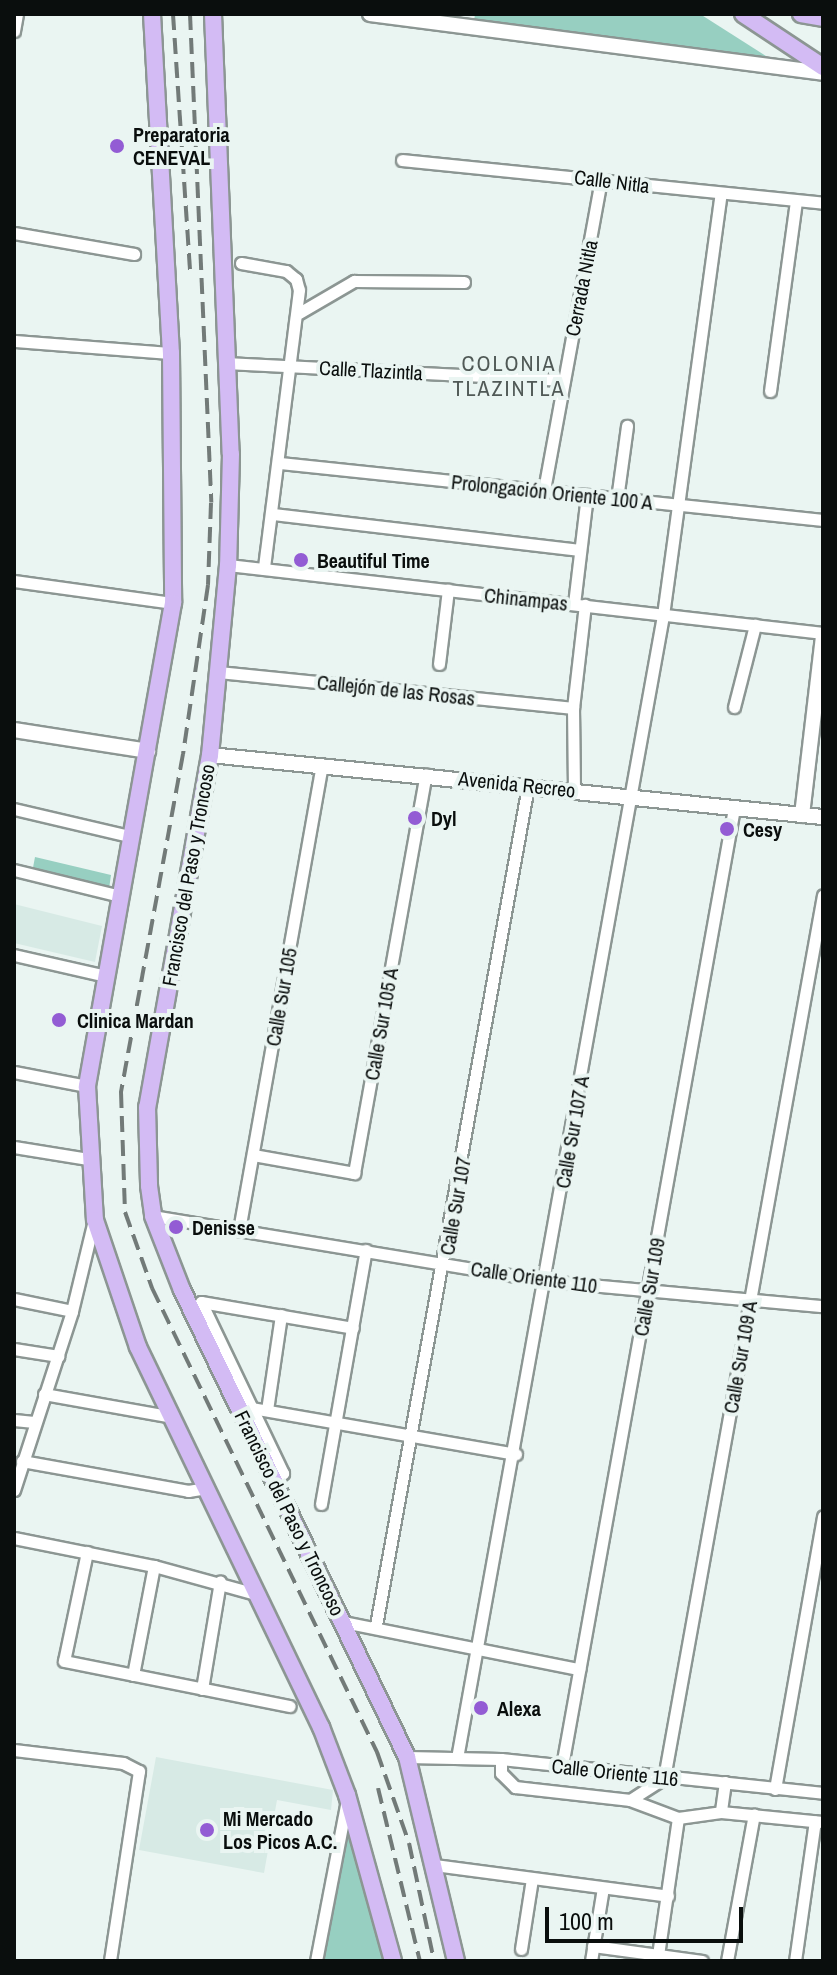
<!DOCTYPE html>
<meta charset="utf-8">
<style>
body{margin:0}
#map{position:relative;width:837px;height:1975px;overflow:hidden;background:#eaf5f2;font-family:"Archivo Narrow",sans-serif}
div>[style]{position:absolute}
.built>*{inset:0;background:#d7eae5}
.green>*{inset:0;background:#97cfc1}
.roads{filter:drop-shadow(2px 0 #8c9693) drop-shadow(-2px 0 #8c9693) drop-shadow(0 2px #8c9693) drop-shadow(0 -2px #8c9693)}
.street>*{height:11px;margin:-5.5px;padding:0 5.5px;transform-origin:5.5px;border-radius:5.5px;background:#fff}
.secondary>*{height:14px;margin:-7px;padding:0 7px;transform-origin:7px;border-radius:7px;background:#fff}
.primary>*{height:16px;margin:-8px;padding:0 8px;transform-origin:8px;border-radius:8px;background:#d3bbf4}
.rail>*{height:4px;margin-top:-2px;transform-origin:0;background:repeating-linear-gradient(90deg,#727a78 0 16px,transparent 0 24px)}
.dots>*{width:22px;height:22px;translate:-50% -50%;box-sizing:border-box;border:4px solid #eaf5f2;border-radius:50%}
span{translate:-50% -50%;white-space:nowrap;text-align:center;line-height:1.15;-webkit-text-stroke:8px #eaf5f2;paint-order:stroke}
.poi-label{font-size:20px;color:#0a0e0d;font-weight:700}
.left{translate:0 -50%;text-align:left}
.street-label{font-size:20px;color:#0a0e0d}
.neighbourhood-label{font-size:22px;color:#505956;letter-spacing:2px}
.frame{position:absolute;inset:0;border:16px solid #0a0e0d;pointer-events:none}
.scale{position:absolute;left:545px;top:1907px;width:198px;height:36px;box-sizing:border-box;border:4px solid #0a0e0d;border-top:0;padding-left:10px;font-size:24px;line-height:28px;white-space:nowrap;color:#0a0e0d;-webkit-text-stroke:6px #eaf5f2;paint-order:stroke}
</style>
<div id="map">
<div class="built">
<i style="clip-path:polygon(14px 904px,102px 926px,95px 962px,14px 943px)"></i>
<i style="clip-path:polygon(156px 1757px,333px 1790px,331px 1810px,277px 1800px,264px 1873px,139px 1850px)"></i>
</div>
<div class="green">
<i style="clip-path:polygon(475px 14px,700px 14px,780px 65px,474px 22px)"></i>
<i style="clip-path:polygon(35px 857px,111px 875px,109px 889px,32px 873px)"></i>
<i style="clip-path:polygon(348px 1808px,387px 1961px,323px 1961px)"></i>
</div>
<div class="roads">
<div class="street">
<i style="left:14px;top:31px;width:17px;rotate:-80deg"></i>
<i style="left:402px;top:160px;width:423px;rotate:5.8deg"></i>
<i style="left:14px;top:233px;width:122px;rotate:9.9deg"></i>
<i style="left:241px;top:263px;width:46px;rotate:10.1deg"></i>
<i style="left:286px;top:271px;width:13px;rotate:39deg"></i>
<i style="left:296px;top:279px;width:11px;rotate:75deg"></i>
<i style="left:299px;top:290px;width:281px;rotate:97.2deg"></i>
<i style="left:299px;top:313px;width:64px;rotate:-30.2deg"></i>
<i style="left:354px;top:281px;width:110px;rotate:0.5deg"></i>
<i style="left:14px;top:341px;width:157px;rotate:4.4deg"></i>
<i style="left:226px;top:363px;width:338px;rotate:2.9deg"></i>
<i style="left:770px;top:391px;width:192px;rotate:-82.2deg"></i>
<i style="left:280px;top:463px;width:546px;rotate:5.99deg"></i>
<i style="left:544px;top:490px;width:315px;rotate:-79.6deg"></i>
<i style="left:617px;top:499px;width:74px;rotate:-82.2deg"></i>
<i style="left:273px;top:514px;width:309px;rotate:6.7deg"></i>
<i style="left:228px;top:565px;width:599px;rotate:6.52deg"></i>
<i style="left:14px;top:581px;width:161px;rotate:7.9deg"></i>
<i style="left:574px;top:604px;width:110px;rotate:-83.2deg"></i>
<i style="left:439px;top:664px;width:75px;rotate:-83.1deg"></i>
<i style="left:219px;top:672px;width:356px;rotate:5.8deg"></i>
<i style="left:734px;top:707px;width:85px;rotate:-75.6deg"></i>
<i style="left:574px;top:789px;width:81px;rotate:-90.7deg"></i>
<i style="left:573px;top:708px;width:104px;rotate:-83.4deg"></i>
<i style="left:14px;top:809px;width:122px;rotate:13.2deg"></i>
<i style="left:14px;top:870px;width:110px;rotate:13.7deg"></i>
<i style="left:14px;top:955px;width:94px;rotate:12.9deg"></i>
<i style="left:14px;top:1072px;width:74px;rotate:10.9deg"></i>
<i style="left:14px;top:1147px;width:75px;rotate:9.2deg"></i>
<i style="left:253px;top:1155px;width:103px;rotate:10.1deg"></i>
<i style="left:354px;top:1173px;width:405px;rotate:-79.8deg"></i>
<i style="left:153px;top:1216px;width:398px;rotate:9.4deg"></i>
<i style="left:546px;top:1281px;width:278px;rotate:5.2deg"></i>
<i style="left:239px;top:1230px;width:473px;rotate:-79.9deg"></i>
<i style="left:14px;top:1299px;width:59px;rotate:11.7deg"></i>
<i style="left:201px;top:1302px;width:190px;rotate:64.4deg"></i>
<i style="left:283px;top:1473px;width:13px;rotate:135deg"></i>
<i style="left:201px;top:1302px;width:154px;rotate:9.7deg"></i>
<i style="left:14px;top:1349px;width:45px;rotate:9deg"></i>
<i style="left:44px;top:1394px;width:131px;rotate:10.1deg"></i>
<i style="left:252px;top:1408px;width:268px;rotate:9.9deg"></i>
<i style="left:267px;top:1410px;width:96px;rotate:-81.6deg"></i>
<i style="left:14px;top:1420px;width:20px;rotate:6deg"></i>
<i style="left:22px;top:1461px;width:169px;rotate:10.2deg"></i>
<i style="left:188px;top:1491px;width:19px;rotate:-9deg"></i>
<i style="left:14px;top:1490px;width:188px;rotate:-72deg"></i>
<i style="left:72px;top:1311px;width:94px;rotate:-76.4deg"></i>
<i style="left:321px;top:1504px;width:258px;rotate:-80deg"></i>
<i style="left:14px;top:1538px;width:143px;rotate:11.3deg"></i>
<i style="left:154px;top:1566px;width:109px;rotate:15.4deg"></i>
<i style="left:87px;top:1552px;width:111px;rotate:101.9deg"></i>
<i style="left:64px;top:1661px;width:230px;rotate:11.3deg"></i>
<i style="left:343px;top:1622px;width:241px;rotate:11.3deg"></i>
<i style="left:376px;top:1625px;width:853px;rotate:-79.73deg"></i>
<i style="left:133px;top:1675px;width:111px;rotate:-79.1deg"></i>
<i style="left:202px;top:1689px;width:109px;rotate:-80.5deg"></i>
<i style="left:14px;top:1750px;width:110px;rotate:6.8deg"></i>
<i style="left:123px;top:1763px;width:18px;rotate:27deg"></i>
<i style="left:139px;top:1771px;width:192px;rotate:98.7deg"></i>
<i style="left:407px;top:1757px;width:94px;rotate:1.2deg"></i>
<i style="left:501px;top:1759px;width:324px;rotate:6deg"></i>
<i style="left:457px;top:1758px;width:1161px;rotate:-79.78deg"></i>
<i style="left:663px;top:615px;width:425px;rotate:-82.2deg"></i>
<i style="left:501px;top:1759px;width:14px;rotate:90deg"></i>
<i style="left:501px;top:1773px;width:20px;rotate:45deg"></i>
<i style="left:515px;top:1787px;width:116px;rotate:6.4deg"></i>
<i style="left:630px;top:1800px;width:51px;rotate:20.6deg"></i>
<i style="left:562px;top:1766px;width:973px;rotate:-79.82deg"></i>
<i style="left:725px;top:1782px;width:30px;rotate:98deg"></i>
<i style="left:721px;top:1812px;width:102px;rotate:5.6deg"></i>
<i style="left:775px;top:1789px;width:277px;rotate:-80deg"></i>
<i style="left:630px;top:1800px;width:40px;rotate:-32.9deg"></i>
<i style="left:664px;top:1778px;width:897px;rotate:-79.79deg"></i>
<i style="left:434px;top:1865px;width:236px;rotate:7.5deg"></i>
<i style="left:593px;top:1946px;width:110px;rotate:7.8deg"></i>
<i style="left:521px;top:1949px;width:71px;rotate:-81.1deg"></i>
<i style="left:658px;top:1955px;width:138px;rotate:-81.7deg"></i>
<i style="left:678px;top:1818px;width:43px;rotate:-7.9deg"></i>
<i style="left:316px;top:1961px;width:164px;rotate:-79.1deg"></i>
<i style="left:591px;top:1961px;width:74px;rotate:-80.7deg"></i>
<i style="left:727px;top:1961px;width:149px;rotate:-79.6deg"></i>
<i style="left:795px;top:1961px;width:141px;rotate:-81.9deg"></i>
</div>
<div class="secondary">
<i style="left:370px;top:14px;width:457px;rotate:7.4deg"></i>
<i style="left:14px;top:730px;width:136px;rotate:8.9deg"></i>
<i style="left:210px;top:755px;width:616px;rotate:5.78deg"></i>
<i style="left:802px;top:815px;width:179px;rotate:-83.3deg"></i>
</div>
<div class="primary">
<i style="left:152px;top:14px;width:340px;rotate:86.8deg"></i>
<i style="left:171px;top:353px;width:250px;rotate:89.5deg"></i>
<i style="left:173px;top:603px;width:491px;rotate:100.1deg"></i>
<i style="left:87px;top:1086px;width:134px;rotate:86.6deg"></i>
<i style="left:95px;top:1220px;width:134px;rotate:71.3deg"></i>
<i style="left:138px;top:1347px;width:422px;rotate:64.3deg"></i>
<i style="left:321px;top:1727px;width:73px;rotate:69.1deg"></i>
<i style="left:347px;top:1795px;width:172px;rotate:74.5deg"></i>
<i style="left:213px;top:14px;width:440px;rotate:87.7deg"></i>
<i style="left:231px;top:454px;width:111px;rotate:91.5deg"></i>
<i style="left:228px;top:565px;width:191px;rotate:95.4deg"></i>
<i style="left:210px;top:755px;width:358px;rotate:100.1deg"></i>
<i style="left:147px;top:1107px;width:79px;rotate:88.5deg"></i>
<i style="left:149px;top:1186px;width:30px;rotate:82deg"></i>
<i style="left:153px;top:1216px;width:79px;rotate:68.6deg"></i>
<i style="left:182px;top:1290px;width:518px;rotate:64.28deg"></i>
<i style="left:407px;top:1757px;width:210px;rotate:76.5deg"></i>
<i style="left:743px;top:14px;width:96px;rotate:33.5deg"></i>
<i style="left:801px;top:14px;width:22px;rotate:10deg"></i>
</div>
</div>
<div class="rail">
<i style="left:173px;top:14px;width:260px;rotate:86.2deg"></i>
<i style="left:190px;top:14px;width:489px;rotate:87.5deg"></i>
<i style="left:211px;top:503px;width:82px;rotate:92.1deg"></i>
<i style="left:208px;top:585px;width:171px;rotate:98.4deg"></i>
<i style="left:183px;top:754px;width:344px;rotate:100.4deg"></i>
<i style="left:121px;top:1092px;width:120px;rotate:88.1deg"></i>
<i style="left:125px;top:1212px;width:81px;rotate:70.4deg"></i>
<i style="left:152px;top:1288px;width:516px;rotate:64.13deg"></i>
<i style="left:377px;top:1752px;width:96px;rotate:70.6deg"></i>
<i style="left:409px;top:1843px;width:121px;rotate:78deg"></i>
<i style="left:378px;top:1788px;width:178px;rotate:76.4deg"></i>
</div>
<div class="dots">
<i style="left:117px;top:146px;background:#935cd4"></i>
<i style="left:301px;top:560px;background:#935cd4"></i>
<i style="left:415px;top:818px;background:#935cd4"></i>
<i style="left:727px;top:829px;background:#935cd4"></i>
<i style="left:59px;top:1020px;background:#935cd4"></i>
<i style="left:176px;top:1227px;background:#935cd4"></i>
<i style="left:481px;top:1708px;background:#935cd4"></i>
<i style="left:207px;top:1830px;background:#935cd4"></i>
</div>
<div class="poi-label">
<span class="left" style="left:133px;top:146px">Preparatoria<br>CENEVAL</span>
<span class="left" style="left:317px;top:560px">Beautiful Time</span>
<span class="left" style="left:431px;top:818px">Dyl</span>
<span class="left" style="left:743px;top:829px">Cesy</span>
<span class="left" style="left:77px;top:1020px">Clinica Mardan</span>
<span class="left" style="left:192px;top:1227px">Denisse</span>
<span class="left" style="left:497px;top:1708px">Alexa</span>
<span class="left" style="left:223px;top:1830px">Mi Mercado<br>Los Picos A.C.</span>
</div>
<div class="street-label">
<span style="left:612px;top:181px;rotate:7deg">Calle Nitla</span>
<span style="left:581px;top:288px;rotate:-79deg">Cerrada Nitla</span>
<span style="left:371px;top:370px;rotate:3deg">Calle Tlazintla</span>
<span style="left:552px;top:492px;rotate:6deg">Prolongación Oriente 100 A</span>
<span style="left:526px;top:599px;rotate:6deg">Chinampas</span>
<span style="left:396px;top:690px;rotate:6deg">Callejón de las Rosas</span>
<span style="left:517px;top:784px;rotate:6deg">Avenida Recreo</span>
<span style="left:188px;top:875px;rotate:-80deg">Francisco del Paso y Troncoso</span>
<span style="left:281px;top:997px;rotate:-80deg">Calle Sur 105</span>
<span style="left:381px;top:1024px;rotate:-80deg">Calle Sur 105 A</span>
<span style="left:572px;top:1132px;rotate:-80deg">Calle Sur 107 A</span>
<span style="left:455px;top:1206px;rotate:-80deg">Calle Sur 107</span>
<span style="left:534px;top:1277px;rotate:8deg">Calle Oriente 110</span>
<span style="left:649px;top:1287px;rotate:-80deg">Calle Sur 109</span>
<span style="left:740px;top:1357px;rotate:-80deg">Calle Sur 109 A</span>
<span style="left:290px;top:1513px;rotate:64deg">Francisco del Paso y Troncoso</span>
<span style="left:615px;top:1772px;rotate:6deg">Calle Oriente 116</span>
</div>
<div class="neighbourhood-label">
<span style="left:509px;top:376px">COLONIA<br>TLAZINTLA</span>
</div>
<div class="frame"></div>
<div class="scale">100 m</div>
</div>
